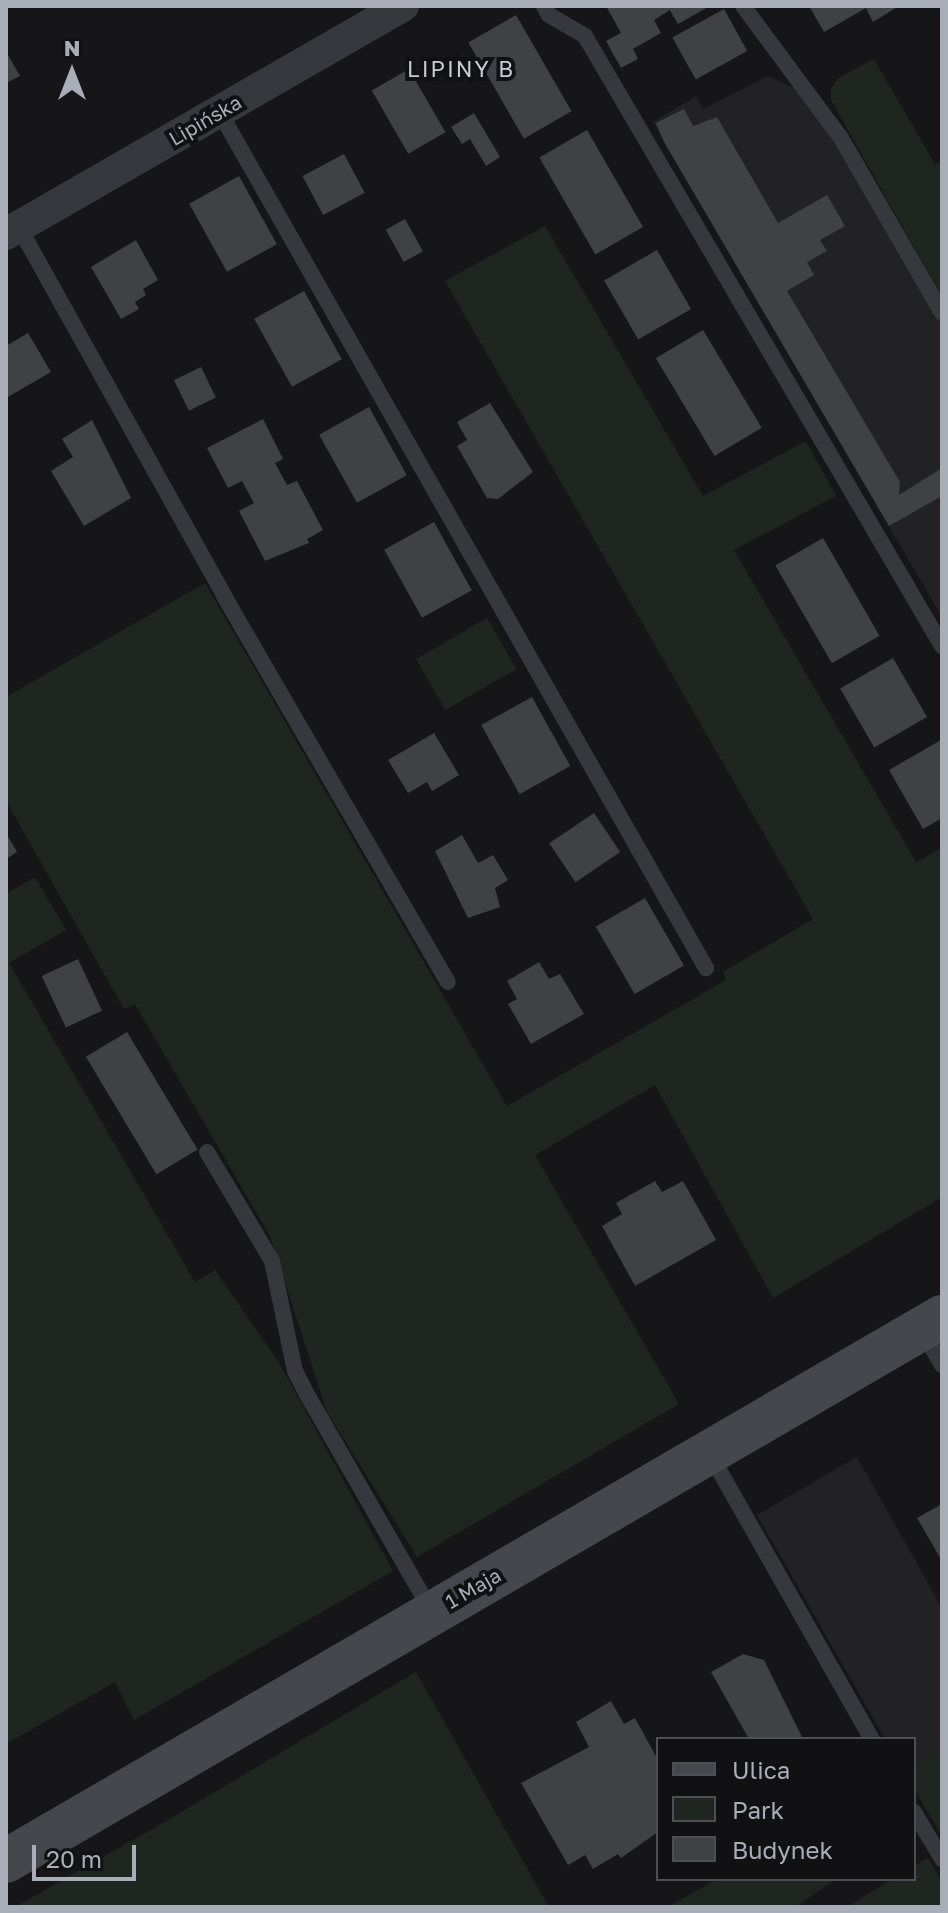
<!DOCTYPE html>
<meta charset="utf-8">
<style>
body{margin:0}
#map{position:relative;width:948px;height:1913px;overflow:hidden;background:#161618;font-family:"Golos Text",sans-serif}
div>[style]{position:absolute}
.built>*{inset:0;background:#222225}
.green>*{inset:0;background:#1e261f;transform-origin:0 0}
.building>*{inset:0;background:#404145;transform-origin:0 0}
.lane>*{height:16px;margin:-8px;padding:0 8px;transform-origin:8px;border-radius:8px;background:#37383d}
.street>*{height:32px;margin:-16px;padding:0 16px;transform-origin:16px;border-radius:16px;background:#37383d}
.secondary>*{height:44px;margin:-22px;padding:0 22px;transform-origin:22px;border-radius:22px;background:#45474d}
span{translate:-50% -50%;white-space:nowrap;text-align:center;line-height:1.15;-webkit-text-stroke:8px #111113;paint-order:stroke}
.street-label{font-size:20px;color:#a8adb8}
.neighbourhood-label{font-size:22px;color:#c9ccd4;letter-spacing:2px}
.frame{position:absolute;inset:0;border:8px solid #a8adb8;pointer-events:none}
.legend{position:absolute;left:656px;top:1737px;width:260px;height:144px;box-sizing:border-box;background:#111113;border:2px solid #4d4f55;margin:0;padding:10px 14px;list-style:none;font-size:24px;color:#a8adb8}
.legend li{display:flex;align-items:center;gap:16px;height:40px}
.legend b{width:40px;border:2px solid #4d4f55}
.north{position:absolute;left:32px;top:32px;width:80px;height:80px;-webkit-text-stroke:6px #111113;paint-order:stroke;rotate:0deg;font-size:22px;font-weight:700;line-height:32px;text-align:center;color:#a8adb8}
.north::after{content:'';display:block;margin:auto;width:28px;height:36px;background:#a8adb8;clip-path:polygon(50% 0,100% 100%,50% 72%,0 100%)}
.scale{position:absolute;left:32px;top:1845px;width:104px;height:36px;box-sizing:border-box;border:4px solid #a8adb8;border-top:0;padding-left:10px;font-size:24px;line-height:28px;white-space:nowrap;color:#a8adb8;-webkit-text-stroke:6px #111113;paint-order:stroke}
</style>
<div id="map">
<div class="built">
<i style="clip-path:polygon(768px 76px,808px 95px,942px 325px,942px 617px,653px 122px,696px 96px,703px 109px)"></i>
<i style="clip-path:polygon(857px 1457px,942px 1608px,942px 1748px,914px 1764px,914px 1739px,885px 1739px,757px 1515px)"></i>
</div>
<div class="green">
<i style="clip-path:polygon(874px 59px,935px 164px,942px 161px,942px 297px,831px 100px,831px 88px,840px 77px)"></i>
<i style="clip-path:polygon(545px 226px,703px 496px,806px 441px,836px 496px,734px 550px,916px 862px,942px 848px,942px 1197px,773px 1298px,655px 1085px,535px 1155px,679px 1404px,417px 1557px,327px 1412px,270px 1236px,135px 1004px,124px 1009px,6px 801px,6px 697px,205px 583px,507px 1106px,726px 980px,723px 972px,813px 919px,445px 281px)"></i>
<i style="left:487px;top:618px;width:59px;height:82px;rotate:60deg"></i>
<i style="clip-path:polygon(35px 877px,66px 930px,9px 963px,195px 1282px,215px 1270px,280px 1364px,393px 1571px,134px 1720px,115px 1682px,6px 1744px,6px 894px)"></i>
<i style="clip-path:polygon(416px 1672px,549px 1907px,15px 1907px,161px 1824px)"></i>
<i style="clip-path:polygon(942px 1748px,942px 1836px,914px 1789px,914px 1764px)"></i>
<i style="clip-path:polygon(928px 1858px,942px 1882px,942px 1907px,847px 1907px,892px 1879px,914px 1879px,914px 1866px)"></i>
<i style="clip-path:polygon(717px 1879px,836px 1879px,795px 1907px,668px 1907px)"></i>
</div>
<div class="building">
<i style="clip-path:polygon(606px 6px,710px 6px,678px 24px,670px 10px,654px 20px,661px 33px,633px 49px,638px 59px,621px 68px,606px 41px,621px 33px)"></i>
<i style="clip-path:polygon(809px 6px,899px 6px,873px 22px,866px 8px,824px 32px)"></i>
<i style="left:724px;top:9px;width:48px;height:59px;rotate:61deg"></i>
<i style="left:516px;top:15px;width:111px;height:55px;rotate:60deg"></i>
<i style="clip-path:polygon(6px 51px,20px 76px,6px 83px)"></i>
<i style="left:409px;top:69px;width:73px;height:43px;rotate:60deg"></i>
<i style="clip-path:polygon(684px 109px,693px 126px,717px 117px,778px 223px,827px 195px,845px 226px,820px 240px,827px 251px,807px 262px,814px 275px,787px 291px,900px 482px,899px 495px,942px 468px,942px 496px,889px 526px,664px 142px,656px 123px)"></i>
<i style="clip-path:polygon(474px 113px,500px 157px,486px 166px,470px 139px,462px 144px,451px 127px)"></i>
<i style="left:587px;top:130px;width:112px;height:55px;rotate:60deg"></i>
<i style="left:344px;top:154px;width:44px;height:47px;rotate:62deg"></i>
<i style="left:239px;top:176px;width:78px;height:57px;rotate:61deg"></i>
<i style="left:405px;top:219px;width:37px;height:22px;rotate:61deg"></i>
<i style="clip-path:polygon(136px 240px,158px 280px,143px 289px,146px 295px,135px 302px,139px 309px,121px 319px,91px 267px)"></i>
<i style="left:657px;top:250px;width:68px;height:61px;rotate:60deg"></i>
<i style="left:304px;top:291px;width:78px;height:57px;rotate:61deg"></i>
<i style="left:703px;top:330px;width:114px;height:55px;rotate:59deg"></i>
<i style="clip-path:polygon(28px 333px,51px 372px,6px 398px,6px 346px)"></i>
<i style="left:201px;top:367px;width:34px;height:30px;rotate:64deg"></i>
<i style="clip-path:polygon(490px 403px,533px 472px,498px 499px,487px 498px,457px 446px,467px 440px,457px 422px)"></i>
<i style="left:369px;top:407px;width:78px;height:57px;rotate:61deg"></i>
<i style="clip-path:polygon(263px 419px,283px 459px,275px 463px,287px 485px,297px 481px,323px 530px,307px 539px,309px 543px,265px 561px,239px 511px,254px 503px,242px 481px,228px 488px,207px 448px)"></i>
<i style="clip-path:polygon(92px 420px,131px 498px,84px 526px,51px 471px,73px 457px,62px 439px)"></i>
<i style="left:434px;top:522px;width:78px;height:57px;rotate:61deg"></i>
<i style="left:823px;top:538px;width:113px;height:55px;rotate:60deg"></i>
<i style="left:893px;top:658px;width:68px;height:61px;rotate:60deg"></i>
<i style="left:532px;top:697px;width:79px;height:58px;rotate:61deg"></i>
<i style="clip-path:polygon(434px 733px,459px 775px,432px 791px,427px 782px,408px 793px,388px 760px)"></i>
<i style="clip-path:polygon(941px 740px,942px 818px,923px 829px,889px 770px)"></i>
<i style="left:594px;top:813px;width:47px;height:54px;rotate:56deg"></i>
<i style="clip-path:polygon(6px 833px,17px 852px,6px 859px)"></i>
<i style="clip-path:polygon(462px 835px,478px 863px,493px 855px,508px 880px,495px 888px,500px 907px,468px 918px,435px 851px)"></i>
<i style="left:645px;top:898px;width:78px;height:57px;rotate:60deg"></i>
<i style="left:78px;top:959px;width:57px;height:40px;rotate:65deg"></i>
<i style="clip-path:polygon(539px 962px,549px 979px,560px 974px,584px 1014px,531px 1044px,508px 1004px,517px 999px,507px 981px)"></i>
<i style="left:127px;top:1032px;width:137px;height:48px;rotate:59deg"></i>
<i style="clip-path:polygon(655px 1181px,662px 1192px,683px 1181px,716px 1240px,635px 1286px,602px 1226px,622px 1214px,616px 1203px)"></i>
<i style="clip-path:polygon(942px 1504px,942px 1561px,917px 1518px)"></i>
<i style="clip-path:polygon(743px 1654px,764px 1660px,803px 1739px,749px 1739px,711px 1672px)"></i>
<i style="clip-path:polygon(611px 1701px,624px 1724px,635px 1718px,658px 1760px,658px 1832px,621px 1858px,618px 1854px,593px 1869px,585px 1855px,568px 1865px,521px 1783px,589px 1747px,576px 1722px)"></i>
</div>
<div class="lane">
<i style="left:544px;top:6px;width:10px;rotate:61deg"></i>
<i style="left:549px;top:15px;width:42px;rotate:30.3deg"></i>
<i style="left:585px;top:36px;width:707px;rotate:59.66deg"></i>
<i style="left:743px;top:6px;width:164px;rotate:53.4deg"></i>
<i style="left:841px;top:138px;width:202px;rotate:60deg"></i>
<i style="left:219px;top:111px;width:986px;rotate:60.39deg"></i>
<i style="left:19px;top:227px;width:422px;rotate:60.9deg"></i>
<i style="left:224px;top:596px;width:446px;rotate:59.9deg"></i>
<i style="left:207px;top:1152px;width:127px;rotate:59.2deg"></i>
<i style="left:272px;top:1261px;width:112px;rotate:78.2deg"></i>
<i style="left:295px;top:1371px;width:30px;rotate:63deg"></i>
<i style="left:309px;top:1398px;width:245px;rotate:60.1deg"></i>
<i style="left:922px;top:1330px;width:40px;rotate:60.3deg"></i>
<i style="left:711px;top:1456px;width:326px;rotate:60.4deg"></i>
<i style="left:914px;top:1812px;width:55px;rotate:59.2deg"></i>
</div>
<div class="street">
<i style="left:6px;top:234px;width:458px;rotate:-29.9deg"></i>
</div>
<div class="secondary">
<i style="left:6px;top:1861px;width:1083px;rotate:-30.17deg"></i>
</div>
<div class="street-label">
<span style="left:205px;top:120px;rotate:-30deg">Lipińska</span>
<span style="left:473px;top:1588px;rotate:-30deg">1 Maja</span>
</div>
<div class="neighbourhood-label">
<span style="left:461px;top:69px">LIPINY B</span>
</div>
<div class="frame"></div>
<ul class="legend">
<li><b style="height:10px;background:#45474d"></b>Ulica</li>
<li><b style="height:22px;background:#1e261f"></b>Park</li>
<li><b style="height:22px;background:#404145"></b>Budynek</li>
</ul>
<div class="north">N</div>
<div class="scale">20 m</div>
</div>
